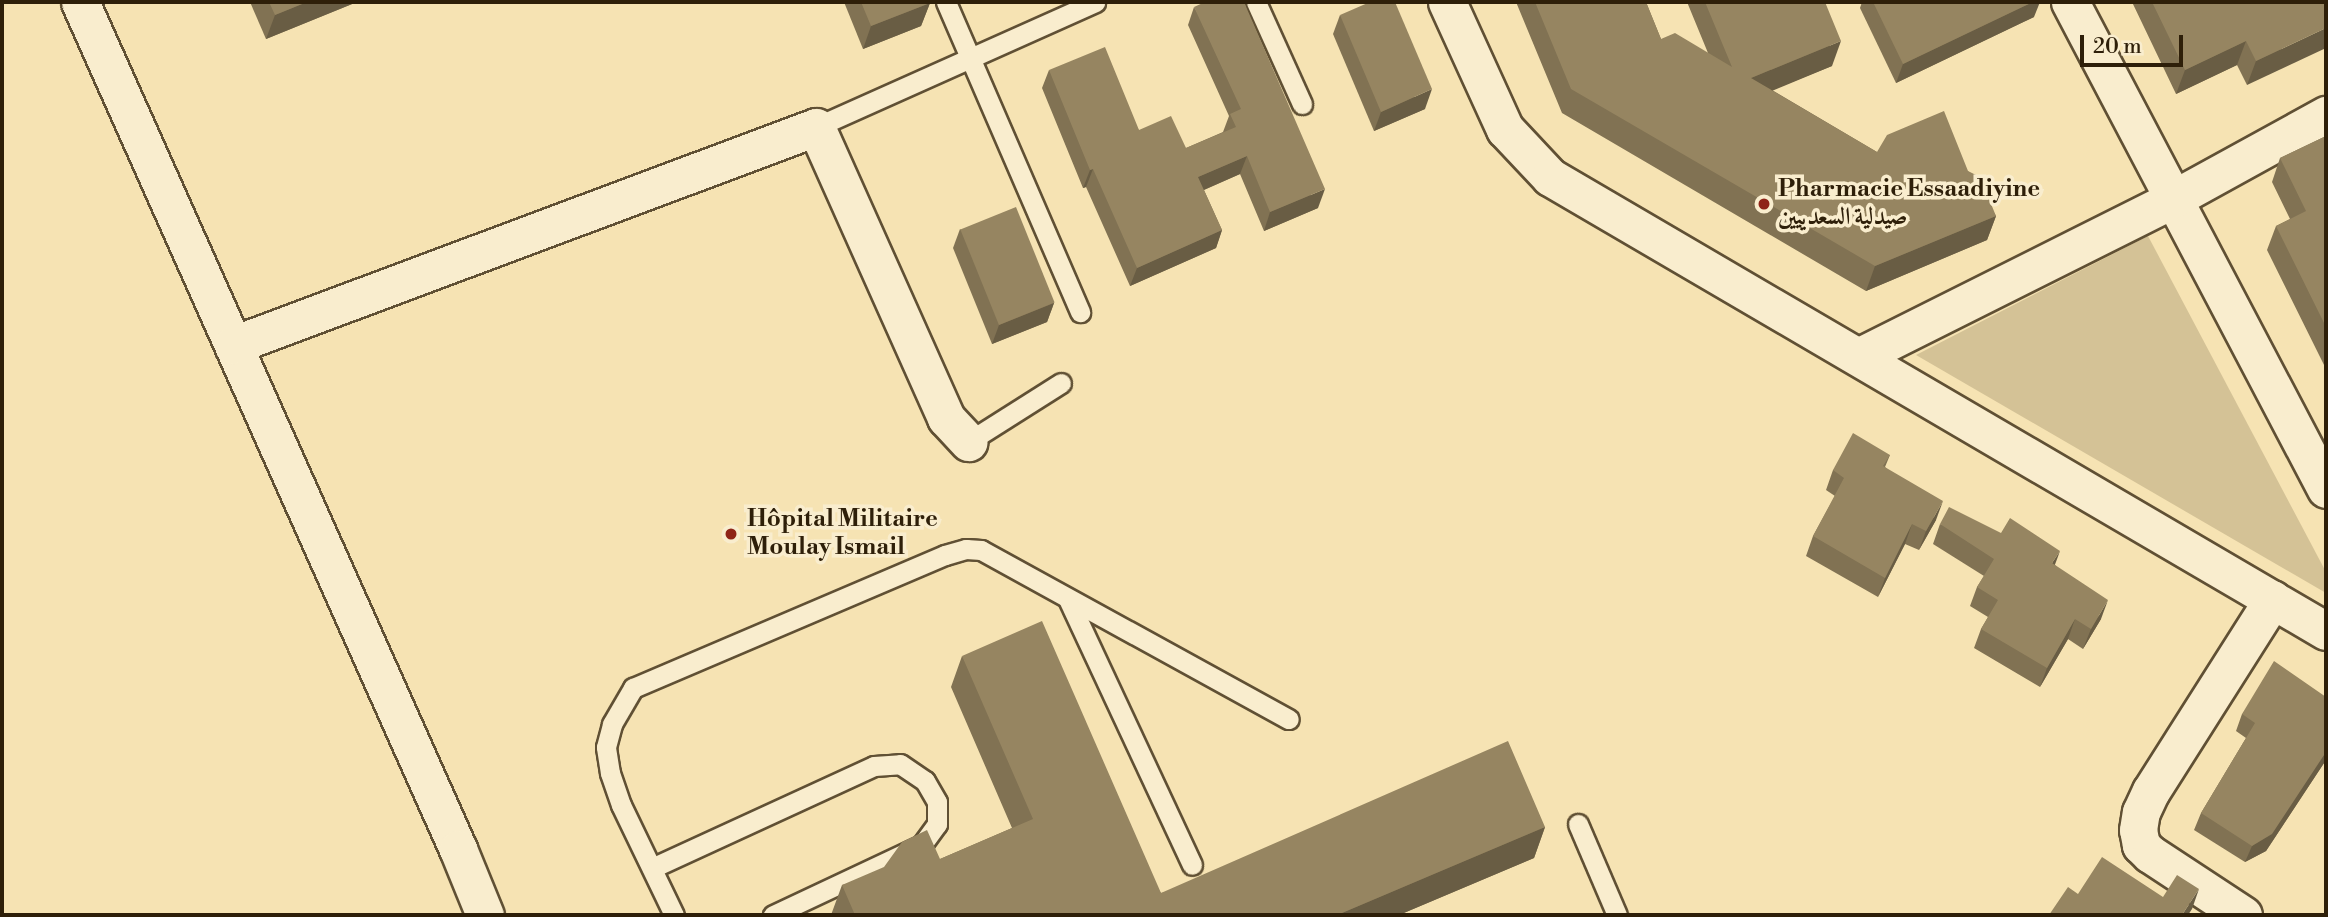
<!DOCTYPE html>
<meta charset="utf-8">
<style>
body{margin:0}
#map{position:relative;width:2328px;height:917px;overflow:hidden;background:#f6e3b3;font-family:"Libre Bodoni",Amiri,serif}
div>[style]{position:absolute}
.green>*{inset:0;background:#d4c296}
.roads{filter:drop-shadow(2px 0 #605034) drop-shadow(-2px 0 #605034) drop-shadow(0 2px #605034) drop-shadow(0 -2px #605034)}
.lane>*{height:19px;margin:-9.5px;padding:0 9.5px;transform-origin:9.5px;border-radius:9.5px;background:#f9edce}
.street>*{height:37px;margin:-18.5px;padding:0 18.5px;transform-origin:18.5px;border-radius:18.5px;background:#f9edce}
.wall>*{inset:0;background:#817253}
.shaded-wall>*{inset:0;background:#695d44}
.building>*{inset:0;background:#968561;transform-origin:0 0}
.dots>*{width:19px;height:19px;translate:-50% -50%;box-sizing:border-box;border:4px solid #f9edce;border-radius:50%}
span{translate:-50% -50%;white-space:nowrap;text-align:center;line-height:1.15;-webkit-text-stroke:7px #f9edce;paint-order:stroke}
.poi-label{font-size:24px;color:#2e1f09;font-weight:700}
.left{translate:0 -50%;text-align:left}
.frame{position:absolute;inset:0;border:4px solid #2e1f09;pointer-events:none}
.scale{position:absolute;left:2080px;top:35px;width:103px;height:32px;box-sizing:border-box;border:4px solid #2e1f09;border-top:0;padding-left:9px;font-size:21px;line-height:24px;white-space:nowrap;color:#2e1f09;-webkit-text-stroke:5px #f9edce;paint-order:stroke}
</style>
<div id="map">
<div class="green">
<i style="clip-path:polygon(2148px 236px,2326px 572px,2326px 593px,1916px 355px)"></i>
</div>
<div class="roads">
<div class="lane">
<i style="left:946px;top:2px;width:338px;rotate:66.6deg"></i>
<i style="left:1256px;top:2px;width:112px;rotate:65.7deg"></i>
<i style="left:816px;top:127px;width:306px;rotate:-24.1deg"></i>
<i style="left:968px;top:442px;width:110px;rotate:-32.4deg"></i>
<i style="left:1069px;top:601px;width:291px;rotate:65deg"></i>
<i style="left:1578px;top:824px;width:99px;rotate:66.8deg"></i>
<i style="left:652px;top:868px;width:244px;rotate:-24.7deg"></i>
<i style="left:874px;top:766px;width:26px;rotate:-4deg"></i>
<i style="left:900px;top:764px;width:30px;rotate:34deg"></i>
<i style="left:925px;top:781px;width:24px;rotate:60deg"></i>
<i style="left:937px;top:802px;width:22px;rotate:90deg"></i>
<i style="left:937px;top:824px;width:26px;rotate:126deg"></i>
<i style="left:922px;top:845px;width:165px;rotate:154.8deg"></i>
<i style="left:674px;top:915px;width:122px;rotate:-115.7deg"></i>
<i style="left:621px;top:805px;width:34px;rotate:-109deg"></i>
<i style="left:610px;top:773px;width:26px;rotate:-99deg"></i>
<i style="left:606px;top:747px;width:24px;rotate:-75deg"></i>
<i style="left:612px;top:724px;width:42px;rotate:-59.7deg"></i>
<i style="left:633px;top:688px;width:339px;rotate:-23.1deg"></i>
<i style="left:945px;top:555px;width:22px;rotate:-16deg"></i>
<i style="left:966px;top:549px;width:15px;rotate:4deg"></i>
<i style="left:981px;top:550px;width:351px;rotate:28.8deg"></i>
</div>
<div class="street">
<i style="left:80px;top:2px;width:928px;rotate:65.95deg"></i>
<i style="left:458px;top:849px;width:71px;rotate:67.8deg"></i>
<i style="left:1447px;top:2px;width:140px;rotate:65.5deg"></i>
<i style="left:1505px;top:129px;width:66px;rotate:46.8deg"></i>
<i style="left:1550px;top:177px;width:899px;rotate:30.33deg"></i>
<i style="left:2070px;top:2px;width:550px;rotate:62.27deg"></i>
<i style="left:233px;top:345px;width:622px;rotate:-20.5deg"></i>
<i style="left:816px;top:127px;width:319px;rotate:65.9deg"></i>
<i style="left:946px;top:418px;width:33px;rotate:47deg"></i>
<i style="left:1860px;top:356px;width:350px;rotate:-26.6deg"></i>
<i style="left:2173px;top:199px;width:175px;rotate:-28.8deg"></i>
<i style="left:2243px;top:915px;width:111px;rotate:-146.7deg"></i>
<i style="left:2150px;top:854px;width:13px;rotate:-135deg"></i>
<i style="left:2141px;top:845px;width:15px;rotate:-101deg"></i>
<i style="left:2138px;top:830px;width:18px;rotate:-81deg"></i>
<i style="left:2141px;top:812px;width:23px;rotate:-65deg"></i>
<i style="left:2151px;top:791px;width:227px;rotate:-57.6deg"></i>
</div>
</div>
<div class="wall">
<i style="clip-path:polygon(250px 2px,357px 2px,266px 39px)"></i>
<i style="clip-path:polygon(844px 2px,929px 2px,930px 3px,921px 26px,863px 49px)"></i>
<i style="clip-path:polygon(1516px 2px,1646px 2px,1661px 39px,1708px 53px,1687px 2px,1825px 2px,1832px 66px,1772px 90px,1877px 152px,1968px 171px,1996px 216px,1987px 240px,1866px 291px,1562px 113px)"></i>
<i style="clip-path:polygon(1862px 2px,2033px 2px,2034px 17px,1896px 83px,1860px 8px)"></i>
<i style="clip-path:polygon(2132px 2px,2326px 2px,2247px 85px,2237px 65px,2176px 94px)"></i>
<i style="clip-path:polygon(1194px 7px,1318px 208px,1264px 231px,1240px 174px,1204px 190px,1222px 230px,1216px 248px,1130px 286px,1086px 187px,1083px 188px,1042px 88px,1049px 70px,1139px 130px,1186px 148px,1223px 132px,1229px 116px,1188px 25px)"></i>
<i style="clip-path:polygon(1340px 15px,1425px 109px,1374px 131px,1333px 34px)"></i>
<i style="clip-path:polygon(2326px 136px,2326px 369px,2267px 250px,2276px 226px,2290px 219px,2272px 182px,2280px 158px)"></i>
<i style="clip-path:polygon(960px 229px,1054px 303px,1047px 322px,992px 344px,953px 248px)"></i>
<i style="clip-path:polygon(1890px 455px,1885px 467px,1936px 520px,1919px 550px,1905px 544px,1878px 597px,1806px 556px,1813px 536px,1835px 496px,1826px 490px,1833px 470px)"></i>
<i style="clip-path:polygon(1940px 524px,2055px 565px,2101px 619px,2083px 649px,2068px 639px,2040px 687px,1974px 648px,1981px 629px,1988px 617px,1970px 606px,1977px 587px,1984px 576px,1933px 544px)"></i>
<i style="clip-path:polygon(962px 656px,1161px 893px,1545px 827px,1534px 858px,1399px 915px,831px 915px,842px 885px,940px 859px,1012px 828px,951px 687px)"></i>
<i style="clip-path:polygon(2326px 697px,2326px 760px,2266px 851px,2245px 862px,2194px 830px,2201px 813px,2246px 738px,2236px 731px,2242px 714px)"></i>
</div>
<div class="shaded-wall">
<i style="clip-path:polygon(307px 2px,357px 2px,266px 39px,275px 15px)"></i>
<i style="clip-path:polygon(2033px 2px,2040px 2px,2034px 17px,1896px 83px,1903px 64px)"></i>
<i style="clip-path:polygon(930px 3px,921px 26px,863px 49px,871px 26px)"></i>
<i style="clip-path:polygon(2326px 28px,2326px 48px,2247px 85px,2256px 61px)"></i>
<i style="clip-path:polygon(1841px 41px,1832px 66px,1743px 103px,1751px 78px)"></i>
<i style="clip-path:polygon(2246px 41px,2237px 65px,2176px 94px,2185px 70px)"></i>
<i style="clip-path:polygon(1432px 89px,1425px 109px,1374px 131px,1381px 112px)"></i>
<i style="clip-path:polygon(1247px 156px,1240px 174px,1192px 195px,1198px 177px)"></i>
<i style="clip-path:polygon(1093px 169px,1086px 187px,1083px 188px,1090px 170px)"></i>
<i style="clip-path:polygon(1325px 189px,1318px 208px,1264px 231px,1270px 212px)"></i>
<i style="clip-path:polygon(1996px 216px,1987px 240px,1866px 291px,1875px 266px)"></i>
<i style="clip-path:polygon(1222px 230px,1216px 248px,1130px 286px,1137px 268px)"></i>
<i style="clip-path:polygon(1054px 303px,1047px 322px,992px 344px,999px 325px)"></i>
<i style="clip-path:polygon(1943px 501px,1936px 520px,1919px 550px,1926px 531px)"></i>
<i style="clip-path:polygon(1912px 524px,1905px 544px,1878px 597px,1885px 578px)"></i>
<i style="clip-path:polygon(2060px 551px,2053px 570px,2052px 563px)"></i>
<i style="clip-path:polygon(2108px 600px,2101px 619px,2083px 649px,2091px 629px)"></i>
<i style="clip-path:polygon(2075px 619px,2068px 639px,2040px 687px,2047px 668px)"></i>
<i style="clip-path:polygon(2326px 752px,2326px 760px,2266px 851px,2245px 862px,2252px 846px)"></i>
<i style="clip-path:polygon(1545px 827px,1534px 858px,1399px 915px,1337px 915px)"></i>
<i style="clip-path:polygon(2199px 889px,2192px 909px,2188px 915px,2182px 915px)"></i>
</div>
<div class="building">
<i style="clip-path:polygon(269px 2px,307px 2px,275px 15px)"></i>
<i style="clip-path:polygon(861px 2px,929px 2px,930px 3px,871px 26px)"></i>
<i style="clip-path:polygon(1205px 2px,1244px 2px,1325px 189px,1270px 212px,1247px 156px,1198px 177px,1222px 230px,1137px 268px,1093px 169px,1090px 170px,1049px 70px,1105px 47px,1139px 130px,1171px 116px,1186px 148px,1236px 127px,1230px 114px,1241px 109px,1194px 7px)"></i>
<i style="clip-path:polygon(1370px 2px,1395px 2px,1432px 89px,1381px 112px,1340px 15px)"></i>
<i style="clip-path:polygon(1535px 2px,1646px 2px,1661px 39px,1675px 33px,1732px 67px,1705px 2px,1825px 2px,1841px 41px,1751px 78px,1877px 152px,1887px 135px,1944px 111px,1968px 171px,1980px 177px,1996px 216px,1875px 266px,1571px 89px)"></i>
<i style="clip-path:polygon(1873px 2px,2033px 2px,1903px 64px)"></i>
<i style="clip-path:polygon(2152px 2px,2326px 2px,2326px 28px,2256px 61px,2246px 41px,2185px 70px)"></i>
<i style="clip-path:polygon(2326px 136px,2326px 327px,2276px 226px,2306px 211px,2280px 158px)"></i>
<i style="left:1016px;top:207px;width:103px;height:60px;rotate:68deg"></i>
<i style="clip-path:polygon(1853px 433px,1890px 455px,1883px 466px,1943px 501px,1926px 531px,1912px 524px,1885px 578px,1813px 536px,1844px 478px,1833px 470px)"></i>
<i style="clip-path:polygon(1949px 507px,2001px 533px,2010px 518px,2060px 551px,2052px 563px,2108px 600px,2091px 629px,2075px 619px,2047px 668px,1981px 629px,1998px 600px,1977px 587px,1994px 559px,1940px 524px)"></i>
<i style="clip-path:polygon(1042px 621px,1161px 893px,1508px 741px,1545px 827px,1337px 915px,855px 915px,842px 885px,884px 867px,902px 842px,927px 830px,940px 859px,1033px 819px,962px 656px)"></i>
<i style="clip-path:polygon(2274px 661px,2326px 697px,2326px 752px,2272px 834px,2252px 846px,2201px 813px,2255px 723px,2242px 714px)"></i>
<i style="clip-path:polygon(2102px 857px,2163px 897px,2177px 875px,2199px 889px,2182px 915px,2049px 915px,2068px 887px,2078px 894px)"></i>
</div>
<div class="dots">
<i style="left:1764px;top:204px;background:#8f2418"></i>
<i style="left:731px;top:534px;background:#8f2418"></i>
</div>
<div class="poi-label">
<span class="left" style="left:1778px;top:204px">Pharmacie Essaadiyine<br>صيدلية السعدييين</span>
<span class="left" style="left:747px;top:534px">Hôpital Militaire<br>Moulay Ismail</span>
</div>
<div class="frame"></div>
<div class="scale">20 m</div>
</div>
